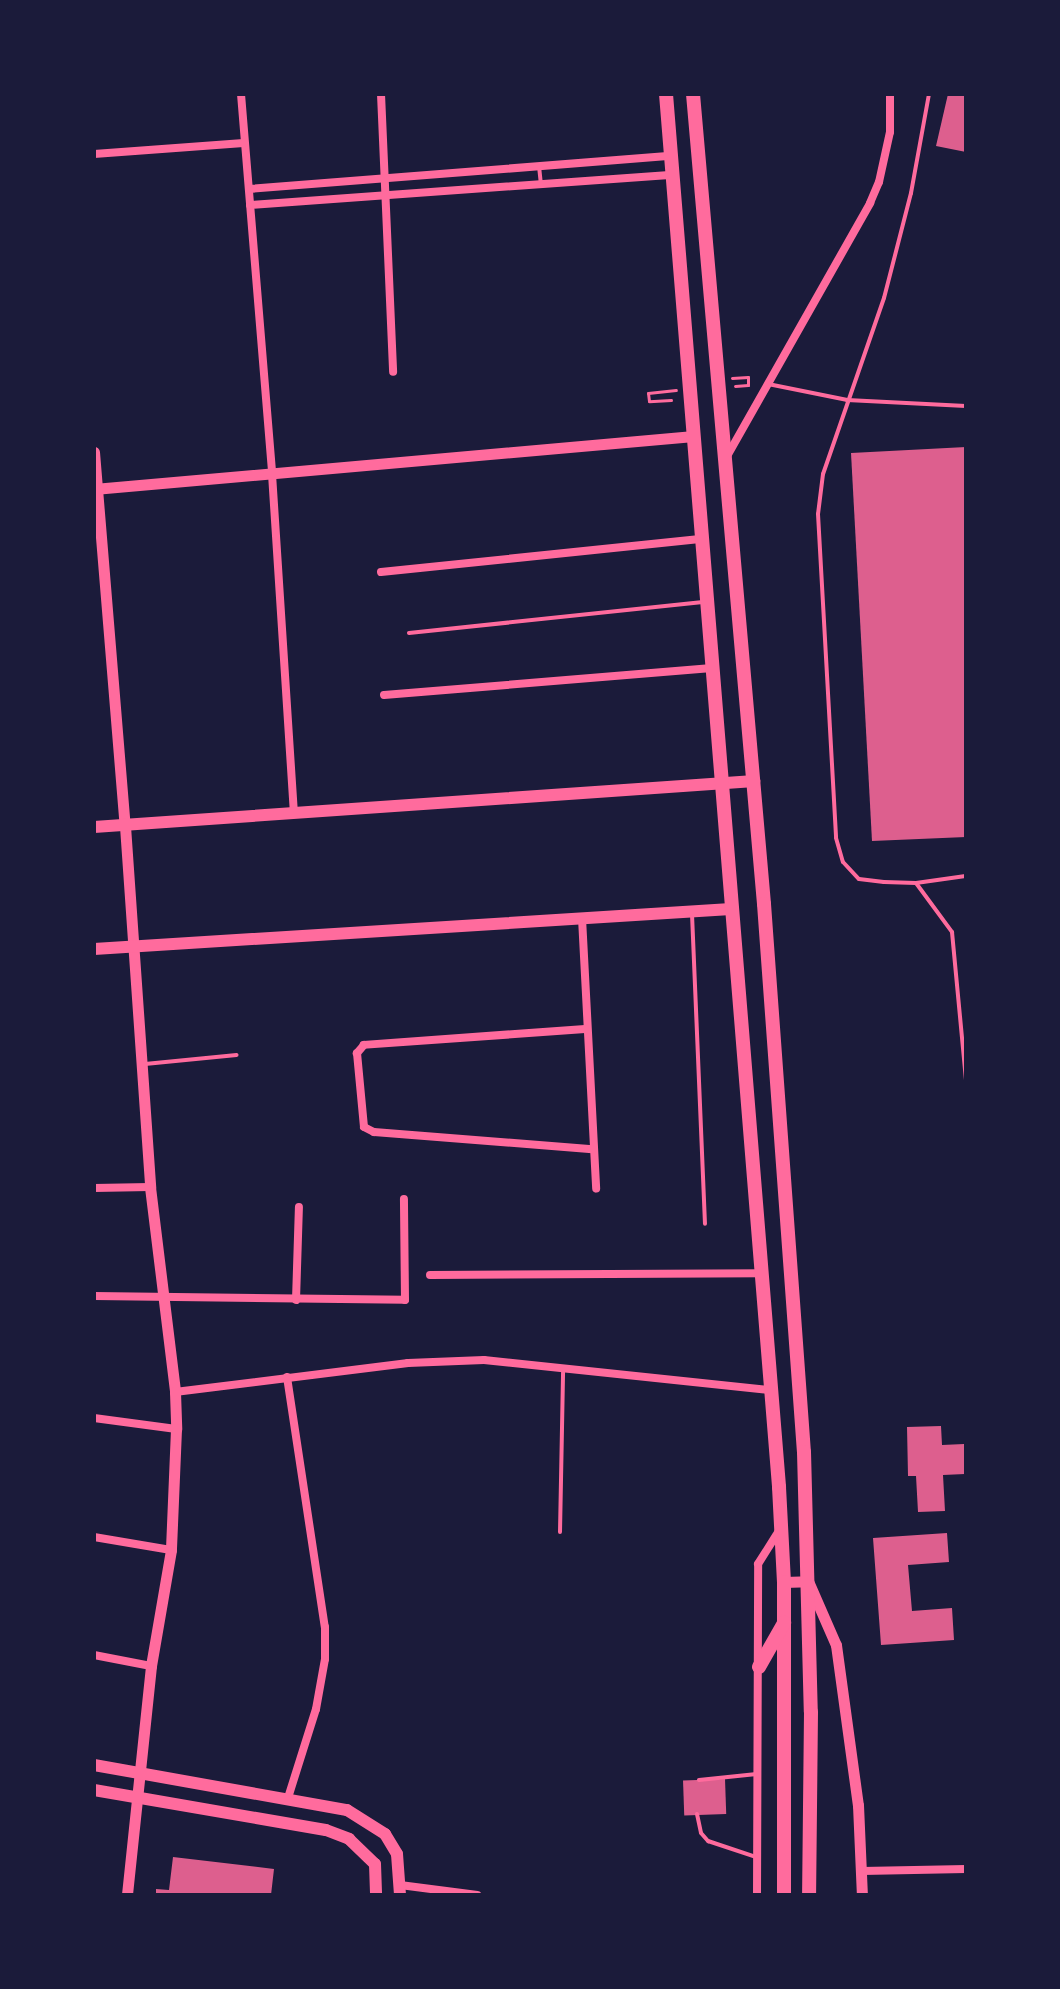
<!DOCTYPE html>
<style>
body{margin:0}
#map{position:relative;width:1060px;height:1989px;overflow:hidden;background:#1b1b3a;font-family:"Roboto Condensed",sans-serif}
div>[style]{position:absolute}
.building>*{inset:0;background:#dd5f8e;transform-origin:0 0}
.path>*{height:3px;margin:-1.5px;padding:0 1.5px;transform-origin:1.5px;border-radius:1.5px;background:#ff6b9d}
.service>*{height:4px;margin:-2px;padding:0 2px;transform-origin:2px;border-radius:2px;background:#ff6b9d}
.minor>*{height:8px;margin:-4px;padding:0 4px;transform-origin:4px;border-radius:4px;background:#ff6b9d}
.tertiary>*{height:11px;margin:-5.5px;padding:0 5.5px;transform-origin:5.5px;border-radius:5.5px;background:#ff6b9d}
.secondary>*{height:12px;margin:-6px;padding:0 6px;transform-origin:6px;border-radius:6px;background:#ff6b9d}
.primary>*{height:14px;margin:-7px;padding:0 7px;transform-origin:7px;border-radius:7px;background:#ff6b9d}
span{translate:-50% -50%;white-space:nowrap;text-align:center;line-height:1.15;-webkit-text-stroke:6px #1b1b3a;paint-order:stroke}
.frame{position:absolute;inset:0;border:96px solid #1b1b3a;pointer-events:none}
</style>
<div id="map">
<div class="building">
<i style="clip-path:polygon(948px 94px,966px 94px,966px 152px,936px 146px)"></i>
<i style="clip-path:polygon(966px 447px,966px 837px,872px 841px,851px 453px)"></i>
<i style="clip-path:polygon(941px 1426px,942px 1445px,964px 1444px,965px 1474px,943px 1475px,945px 1511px,918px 1512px,916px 1476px,908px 1476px,907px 1427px)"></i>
<i style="clip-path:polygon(947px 1533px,949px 1562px,908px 1565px,912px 1611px,952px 1608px,954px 1640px,881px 1645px,873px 1538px)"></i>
<i style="left:725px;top:1779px;width:35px;height:42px;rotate:88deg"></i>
<i style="clip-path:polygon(173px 1857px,274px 1869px,271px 1895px,156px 1895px,156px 1889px,169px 1890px)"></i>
</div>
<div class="path">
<i style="left:732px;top:378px;width:16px;rotate:-4deg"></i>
<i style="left:748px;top:377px;width:8px;rotate:90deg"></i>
<i style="left:748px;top:385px;width:13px;rotate:176deg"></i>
<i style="left:671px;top:400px;width:22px;rotate:177deg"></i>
<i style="left:649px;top:401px;width:8px;rotate:-97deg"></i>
<i style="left:648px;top:393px;width:28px;rotate:-6deg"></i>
</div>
<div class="service">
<i style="left:929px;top:94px;width:101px;rotate:100.3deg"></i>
<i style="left:911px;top:193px;width:108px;rotate:104.4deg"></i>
<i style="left:884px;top:298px;width:186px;rotate:109.1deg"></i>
<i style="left:823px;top:474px;width:40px;rotate:97.1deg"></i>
<i style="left:818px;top:514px;width:324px;rotate:86.8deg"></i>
<i style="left:836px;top:838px;width:25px;rotate:74deg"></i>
<i style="left:843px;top:862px;width:23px;rotate:47deg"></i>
<i style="left:859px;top:879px;width:25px;rotate:7deg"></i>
<i style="left:884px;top:882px;width:32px;rotate:2deg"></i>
<i style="left:916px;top:883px;width:50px;rotate:-8deg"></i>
<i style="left:539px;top:166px;width:18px;rotate:84deg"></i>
<i style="left:768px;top:384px;width:81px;rotate:11.4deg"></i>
<i style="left:847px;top:400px;width:119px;rotate:2.9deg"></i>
<i style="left:409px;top:633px;width:298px;rotate:-6deg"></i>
<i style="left:916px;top:883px;width:61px;rotate:53.7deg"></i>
<i style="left:952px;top:932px;width:150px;rotate:84.6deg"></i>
<i style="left:692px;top:914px;width:310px;rotate:87.6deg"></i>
<i style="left:145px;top:1064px;width:92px;rotate:-5.6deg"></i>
<i style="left:560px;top:1532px;width:162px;rotate:-88.9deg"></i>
<i style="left:699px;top:1780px;width:58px;rotate:-5.9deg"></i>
<i style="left:697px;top:1814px;width:19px;rotate:78deg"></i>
<i style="left:701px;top:1833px;width:11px;rotate:49deg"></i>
<i style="left:708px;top:1841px;width:51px;rotate:18.4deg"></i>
</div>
<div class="minor">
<i style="left:241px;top:94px;width:381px;rotate:85.3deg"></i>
<i style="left:272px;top:474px;width:340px;rotate:86.3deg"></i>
<i style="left:381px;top:94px;width:278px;rotate:87.5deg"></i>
<i style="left:94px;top:154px;width:150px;rotate:-4.2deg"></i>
<i style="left:249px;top:189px;width:423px;rotate:-4.5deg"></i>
<i style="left:250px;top:205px;width:424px;rotate:-4.1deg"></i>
<i style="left:726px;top:458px;width:293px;rotate:-60.5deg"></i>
<i style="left:870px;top:203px;width:23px;rotate:-67deg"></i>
<i style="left:879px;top:182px;width:51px;rotate:-77.6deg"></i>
<i style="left:890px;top:132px;width:38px;rotate:-90deg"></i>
<i style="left:381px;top:572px;width:323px;rotate:-5.9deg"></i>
<i style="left:384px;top:695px;width:329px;rotate:-4.7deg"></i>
<i style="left:582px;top:918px;width:271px;rotate:87deg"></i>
<i style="left:585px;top:1029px;width:222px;rotate:175.9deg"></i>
<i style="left:364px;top:1045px;width:11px;rotate:131deg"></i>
<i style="left:357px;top:1053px;width:74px;rotate:84.6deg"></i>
<i style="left:364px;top:1127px;width:11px;rotate:27deg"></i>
<i style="left:374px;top:1132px;width:219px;rotate:4.5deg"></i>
<i style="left:94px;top:1188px;width:56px;rotate:-1deg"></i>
<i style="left:430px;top:1275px;width:332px;rotate:-0.3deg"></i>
<i style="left:94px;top:1296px;width:311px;rotate:0.7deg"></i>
<i style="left:405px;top:1300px;width:101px;rotate:-90.6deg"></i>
<i style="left:296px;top:1300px;width:93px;rotate:-88.2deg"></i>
<i style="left:287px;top:1377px;width:253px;rotate:81.4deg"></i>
<i style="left:325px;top:1627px;width:32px;rotate:90deg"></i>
<i style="left:325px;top:1659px;width:51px;rotate:100.2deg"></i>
<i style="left:316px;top:1709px;width:93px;rotate:107.5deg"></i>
<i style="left:175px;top:1392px;width:235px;rotate:-7.1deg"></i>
<i style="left:408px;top:1363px;width:76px;rotate:-2.3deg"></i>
<i style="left:484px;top:1360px;width:289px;rotate:6deg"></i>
<i style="left:94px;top:1418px;width:83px;rotate:7.6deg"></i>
<i style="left:94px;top:1537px;width:78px;rotate:9.6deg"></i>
<i style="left:94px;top:1655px;width:58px;rotate:10.9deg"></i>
<i style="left:862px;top:1871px;width:104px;rotate:-1.1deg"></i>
<i style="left:400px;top:1885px;width:78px;rotate:7.4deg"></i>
<i style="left:757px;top:1895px;width:331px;rotate:-89.8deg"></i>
<i style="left:758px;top:1564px;width:41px;rotate:-57.8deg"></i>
</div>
<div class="tertiary">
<i style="left:94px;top:452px;width:375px;rotate:85.3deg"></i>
<i style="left:125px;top:826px;width:362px;rotate:86deg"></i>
<i style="left:150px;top:1187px;width:207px;rotate:83deg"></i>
<i style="left:175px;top:1392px;width:37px;rotate:88deg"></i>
<i style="left:176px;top:1429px;width:121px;rotate:92.4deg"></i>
<i style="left:171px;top:1550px;width:118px;rotate:99.8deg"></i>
<i style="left:151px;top:1666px;width:230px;rotate:96deg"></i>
<i style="left:94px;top:489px;width:602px;rotate:-5.05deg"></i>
<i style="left:784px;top:1582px;width:24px;rotate:-2deg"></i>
<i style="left:808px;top:1581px;width:70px;rotate:66.4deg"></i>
<i style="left:836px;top:1645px;width:162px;rotate:82.2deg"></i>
<i style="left:858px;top:1805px;width:90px;rotate:87.5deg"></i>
</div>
<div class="secondary">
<i style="left:94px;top:827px;width:662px;rotate:-3.99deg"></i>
<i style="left:94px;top:949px;width:638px;rotate:-3.59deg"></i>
<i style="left:94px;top:1765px;width:257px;rotate:10.1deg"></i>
<i style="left:347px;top:1810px;width:45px;rotate:32.3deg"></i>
<i style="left:385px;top:1834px;width:23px;rotate:59deg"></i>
<i style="left:397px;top:1854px;width:41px;rotate:85.8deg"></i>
<i style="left:94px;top:1790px;width:235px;rotate:9.8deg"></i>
<i style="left:326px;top:1830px;width:25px;rotate:21deg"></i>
<i style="left:349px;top:1839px;width:36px;rotate:44deg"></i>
<i style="left:375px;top:1864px;width:31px;rotate:88deg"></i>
</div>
<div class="primary">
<i style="left:666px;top:94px;width:1398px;rotate:85.36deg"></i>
<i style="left:779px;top:1487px;width:95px;rotate:87deg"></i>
<i style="left:784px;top:1582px;width:313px;rotate:90deg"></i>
<i style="left:693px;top:94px;width:813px;rotate:84.99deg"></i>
<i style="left:764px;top:904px;width:549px;rotate:85.83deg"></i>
<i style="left:804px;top:1452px;width:260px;rotate:88.5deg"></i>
<i style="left:811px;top:1712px;width:183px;rotate:90.6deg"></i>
<i style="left:759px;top:1667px;width:51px;rotate:-60.4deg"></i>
</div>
<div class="frame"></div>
</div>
